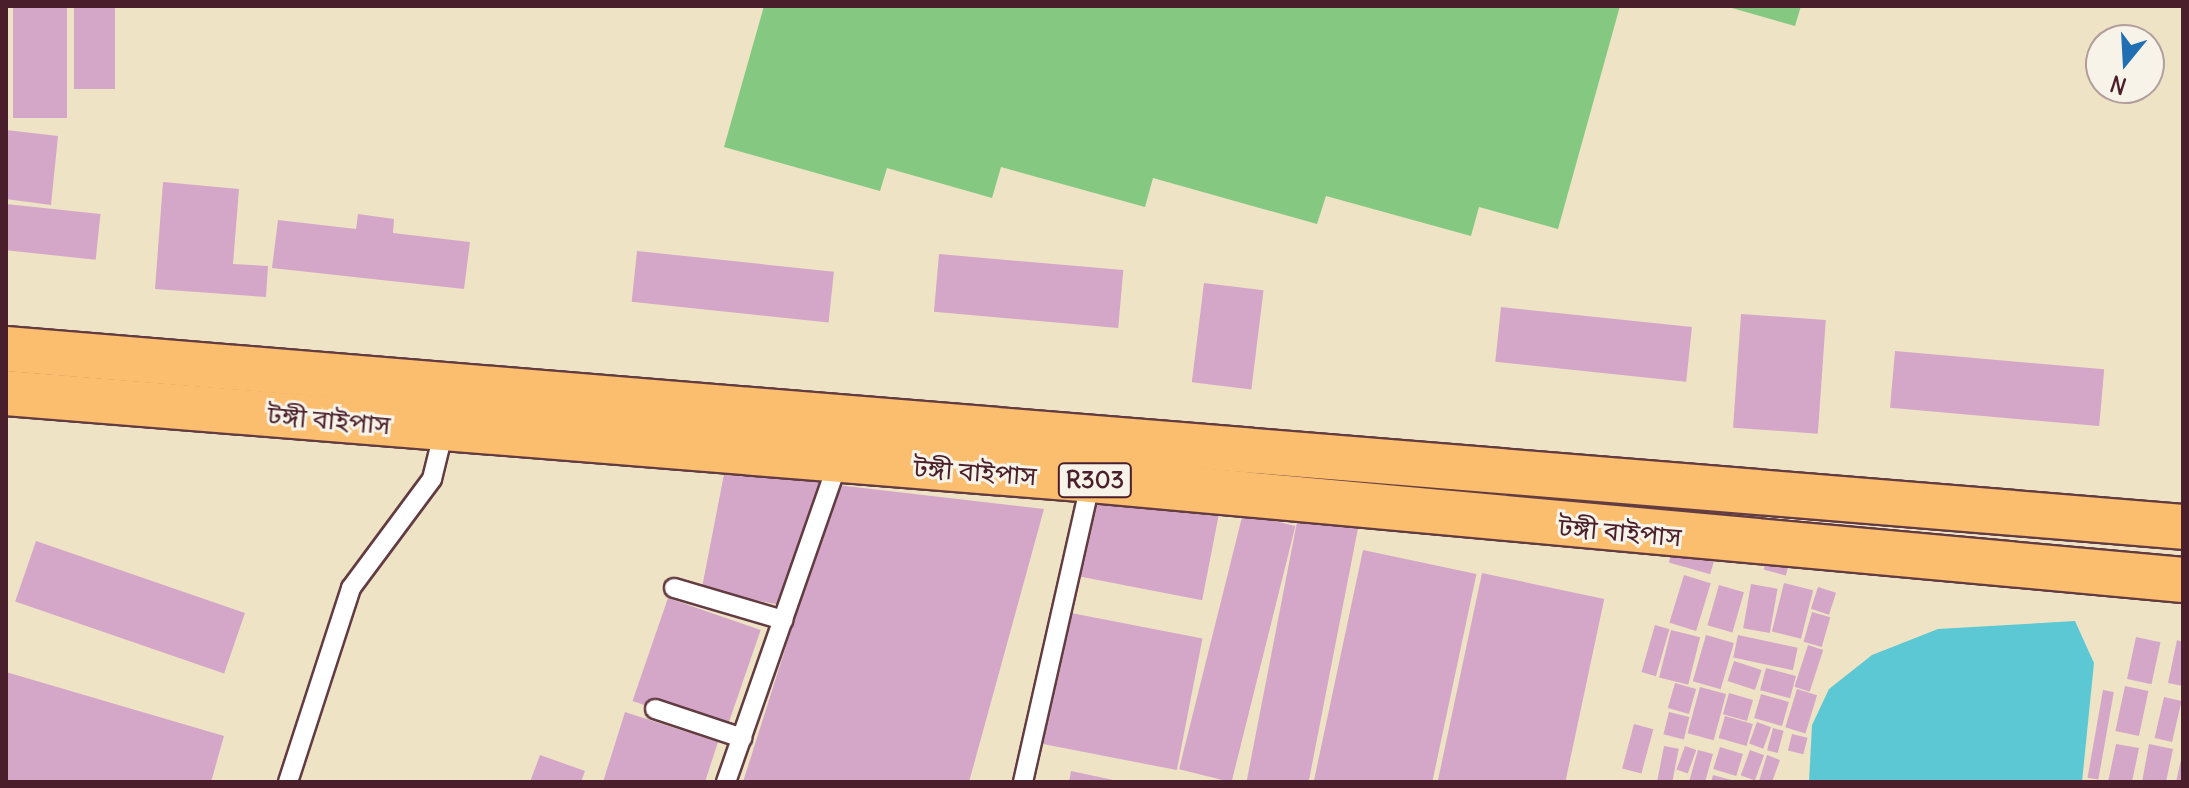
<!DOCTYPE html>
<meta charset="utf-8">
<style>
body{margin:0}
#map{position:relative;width:2189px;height:788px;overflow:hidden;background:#efe3c6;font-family:Delius,"Noto Sans Bengali",sans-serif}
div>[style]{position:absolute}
.green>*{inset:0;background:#85c881}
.water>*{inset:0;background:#5cc8d4}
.building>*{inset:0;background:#d4a7c8;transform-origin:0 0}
.roads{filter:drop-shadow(2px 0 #633c42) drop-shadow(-2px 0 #633c42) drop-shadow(0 2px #633c42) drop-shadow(0 -2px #633c42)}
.service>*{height:18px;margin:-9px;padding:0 9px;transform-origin:9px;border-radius:9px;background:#fff}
.primary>*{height:44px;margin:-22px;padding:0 22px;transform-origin:22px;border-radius:22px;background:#fbbd6e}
span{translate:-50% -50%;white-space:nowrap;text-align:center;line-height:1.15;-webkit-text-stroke:6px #f7f3e8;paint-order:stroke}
.shield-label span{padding:2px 6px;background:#f7f3e8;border:2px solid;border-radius:6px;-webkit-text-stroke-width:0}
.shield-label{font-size:24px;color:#4a1f2b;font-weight:700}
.street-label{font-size:26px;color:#4a1f2b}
.frame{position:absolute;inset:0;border:8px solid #4a1f2b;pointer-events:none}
.north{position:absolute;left:2085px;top:24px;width:80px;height:80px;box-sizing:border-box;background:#f7f3e8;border:2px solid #b29e9c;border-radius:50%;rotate:198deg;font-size:22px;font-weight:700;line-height:32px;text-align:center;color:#4a1f2b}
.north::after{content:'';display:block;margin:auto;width:28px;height:36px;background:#1f6fb2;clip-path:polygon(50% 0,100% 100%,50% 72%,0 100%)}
</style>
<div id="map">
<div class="green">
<i style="clip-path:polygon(764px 6px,1620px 6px,1558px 229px,1479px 207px,1471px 236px,1326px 196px,1317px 224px,1153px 178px,1145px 207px,1001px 167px,992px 198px,887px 168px,880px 191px,724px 147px)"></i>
<i style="clip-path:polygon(1725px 6px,1801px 6px,1795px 26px)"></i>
</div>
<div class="water">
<i style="clip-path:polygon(2075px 621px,2094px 663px,2082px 782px,1809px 782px,1812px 725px,1829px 689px,1872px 655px,1938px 629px)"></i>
</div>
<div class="building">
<i style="left:13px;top:6px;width:54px;height:112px"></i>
<i style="left:74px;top:6px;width:41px;height:83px"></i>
<i style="clip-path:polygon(6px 130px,58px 136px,51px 205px,6px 199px)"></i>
<i style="clip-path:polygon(163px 182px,239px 189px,233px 264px,268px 266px,266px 297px,155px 289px)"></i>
<i style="left:6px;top:204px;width:95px;height:46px;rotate:6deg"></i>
<i style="clip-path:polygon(358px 214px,394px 219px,393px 233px,470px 242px,464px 289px,272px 268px,278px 220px,356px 229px)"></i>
<i style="left:637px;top:251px;width:198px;height:51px;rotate:6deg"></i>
<i style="left:939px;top:254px;width:185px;height:58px;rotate:5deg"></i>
<i style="left:1204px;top:283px;width:60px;height:100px;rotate:7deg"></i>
<i style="left:1501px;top:307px;width:192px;height:55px;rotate:6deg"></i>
<i style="left:1741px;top:314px;width:85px;height:114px;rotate:4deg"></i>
<i style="left:1895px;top:351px;width:210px;height:57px;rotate:5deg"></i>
<i style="left:726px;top:464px;width:103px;height:128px;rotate:11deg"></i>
<i style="clip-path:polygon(837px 485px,1044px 509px,969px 782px,743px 782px)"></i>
<i style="left:1096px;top:486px;width:126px;height:92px;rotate:11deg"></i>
<i style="left:1243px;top:513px;width:54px;height:264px;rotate:14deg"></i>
<i style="left:1298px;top:517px;width:61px;height:271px;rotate:11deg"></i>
<i style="left:36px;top:541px;width:221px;height:64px;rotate:19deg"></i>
<i style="left:1673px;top:548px;width:43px;height:15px;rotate:16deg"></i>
<i style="left:1363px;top:550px;width:116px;height:237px;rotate:12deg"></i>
<i style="left:1767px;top:557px;width:23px;height:13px;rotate:15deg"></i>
<i style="left:1482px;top:573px;width:125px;height:214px;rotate:12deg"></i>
<i style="left:1684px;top:575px;width:28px;height:50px;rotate:17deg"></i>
<i style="left:1784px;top:583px;width:30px;height:50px;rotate:14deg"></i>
<i style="left:1751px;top:584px;width:27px;height:45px;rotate:10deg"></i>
<i style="left:1719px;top:585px;width:26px;height:42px;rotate:16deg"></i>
<i style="left:1818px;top:587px;width:19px;height:23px;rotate:18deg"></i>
<i style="left:668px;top:598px;width:98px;height:109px;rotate:19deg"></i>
<i style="left:1066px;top:612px;width:139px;height:134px;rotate:11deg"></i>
<i style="left:1812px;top:612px;width:19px;height:31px;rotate:16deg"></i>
<i style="left:1655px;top:625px;width:15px;height:49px;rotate:16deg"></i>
<i style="left:1671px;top:630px;width:30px;height:49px;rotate:14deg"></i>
<i style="left:1706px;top:635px;width:29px;height:48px;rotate:16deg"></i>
<i style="left:1738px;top:635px;width:61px;height:23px;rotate:12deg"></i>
<i style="left:2136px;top:637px;width:25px;height:43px;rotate:12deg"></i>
<i style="clip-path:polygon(2177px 640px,2183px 642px,2183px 686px,2168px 683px)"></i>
<i style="left:1808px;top:645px;width:16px;height:44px;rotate:18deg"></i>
<i style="left:1734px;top:661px;width:29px;height:21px;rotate:18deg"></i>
<i style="left:1766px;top:668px;width:31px;height:23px;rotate:15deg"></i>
<i style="clip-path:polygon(6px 672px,224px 736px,211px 782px,6px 782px)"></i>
<i style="left:1675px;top:683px;width:22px;height:26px;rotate:16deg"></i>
<i style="left:2125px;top:686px;width:24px;height:46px;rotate:12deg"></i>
<i style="left:1700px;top:687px;width:27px;height:48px;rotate:15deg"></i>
<i style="left:1797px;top:689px;width:21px;height:40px;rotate:17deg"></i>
<i style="left:2103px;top:690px;width:11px;height:89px;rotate:10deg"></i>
<i style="left:1729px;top:693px;width:25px;height:22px;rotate:16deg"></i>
<i style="left:1761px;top:694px;width:29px;height:25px;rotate:16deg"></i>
<i style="left:2164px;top:697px;width:18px;height:42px;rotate:13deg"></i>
<i style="clip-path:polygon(625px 712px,718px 742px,705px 782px,603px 782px)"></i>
<i style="left:1669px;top:712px;width:21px;height:23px;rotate:14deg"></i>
<i style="left:1725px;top:716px;width:29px;height:23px;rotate:16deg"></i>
<i style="left:1757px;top:722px;width:15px;height:23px;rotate:20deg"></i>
<i style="left:1634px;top:724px;width:20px;height:46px;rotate:15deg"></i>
<i style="left:1773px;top:728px;width:11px;height:23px;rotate:15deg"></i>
<i style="left:1792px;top:734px;width:16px;height:17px;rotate:14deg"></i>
<i style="clip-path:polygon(2116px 744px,2139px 748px,2132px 782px,2108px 782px)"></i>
<i style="clip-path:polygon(2149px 744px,2173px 749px,2166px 782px,2142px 782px)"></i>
<i style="left:1664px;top:746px;width:15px;height:37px;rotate:11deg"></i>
<i style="left:1685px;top:746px;width:12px;height:25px;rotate:20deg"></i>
<i style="left:1720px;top:747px;width:24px;height:23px;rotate:17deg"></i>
<i style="clip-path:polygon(1698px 750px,1713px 754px,1705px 782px,1689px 782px)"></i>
<i style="left:1750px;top:750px;width:15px;height:27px;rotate:20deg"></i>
<i style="clip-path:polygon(540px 755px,585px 771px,581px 782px,530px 782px)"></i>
<i style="clip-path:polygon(1767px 755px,1780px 760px,1772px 782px,1759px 781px)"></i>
<i style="clip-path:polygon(2182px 755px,2183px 782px,2176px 782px)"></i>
<i style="clip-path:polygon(1071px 771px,1118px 781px,1118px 782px,1069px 782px)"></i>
<i style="clip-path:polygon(1713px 775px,1735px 781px,1735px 782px,1711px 782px)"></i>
</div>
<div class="roads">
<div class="service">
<i style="left:674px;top:588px;width:114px;rotate:16.4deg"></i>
<i style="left:655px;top:709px;width:92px;rotate:18.4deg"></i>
<i style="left:288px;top:782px;width:204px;rotate:-72deg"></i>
<i style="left:351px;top:588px;width:136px;rotate:-53.4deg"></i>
<i style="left:432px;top:479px;width:50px;rotate:-76.2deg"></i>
<i style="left:726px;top:782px;width:338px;rotate:-70.7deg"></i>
<i style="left:1023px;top:782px;width:310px;rotate:-77.3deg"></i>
</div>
<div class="primary">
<i style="left:6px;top:349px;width:2184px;rotate:4.67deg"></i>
<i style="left:6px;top:393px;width:1088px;rotate:4.58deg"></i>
<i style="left:1091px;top:480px;width:1097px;rotate:5.23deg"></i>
</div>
</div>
<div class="shield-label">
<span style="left:1095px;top:480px">R303</span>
</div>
<div class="street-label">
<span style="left:329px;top:420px;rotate:5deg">টঙ্গী বাইপাস</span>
<span style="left:975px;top:472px;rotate:4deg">টঙ্গী বাইপাস</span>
<span style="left:1620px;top:532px;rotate:5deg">টঙ্গী বাইপাস</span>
</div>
<div class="frame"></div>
<div class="north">N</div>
</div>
